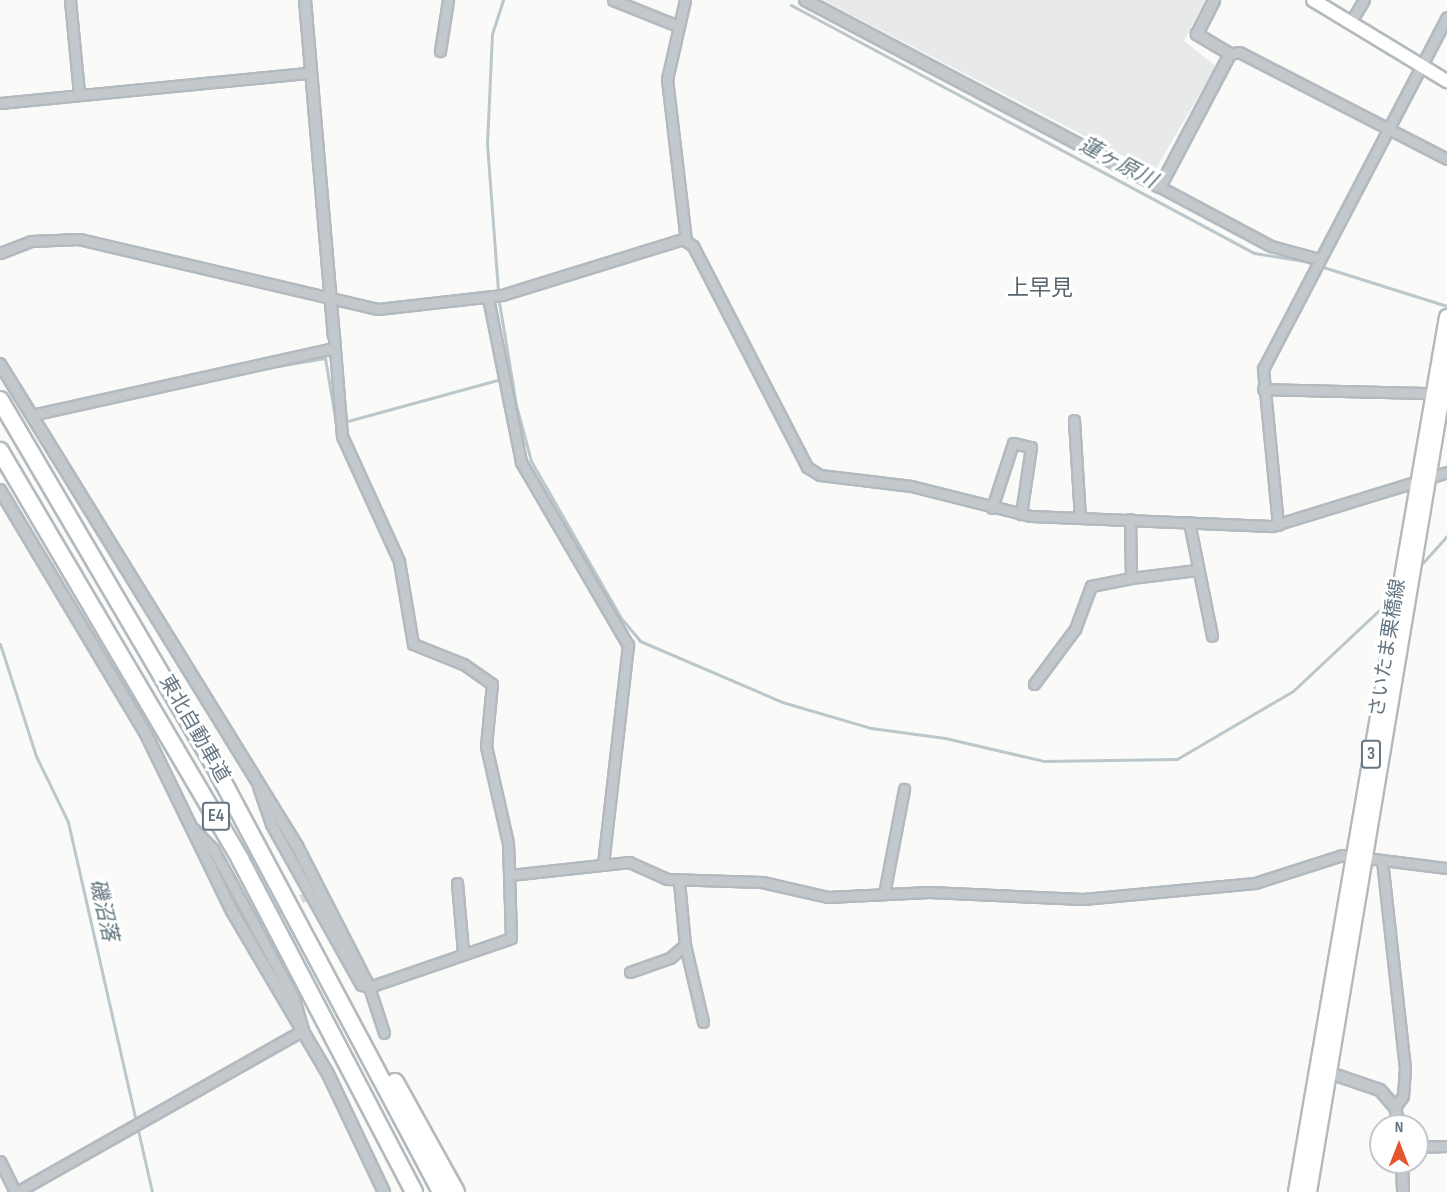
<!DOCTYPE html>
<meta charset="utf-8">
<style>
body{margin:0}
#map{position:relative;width:1447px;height:1192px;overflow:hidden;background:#fafaf8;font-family:"Sofia Sans Condensed","Noto Sans JP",sans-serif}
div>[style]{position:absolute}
.built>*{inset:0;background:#e8e9e9}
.stream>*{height:3px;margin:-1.5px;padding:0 1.5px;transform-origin:1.5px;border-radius:1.5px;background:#bbc7cb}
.minor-tunnel>*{height:9px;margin-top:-4.5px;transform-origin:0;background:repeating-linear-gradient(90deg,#d5d9db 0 9px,transparent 0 13.5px)}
.roads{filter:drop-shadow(2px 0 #b3babf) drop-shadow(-2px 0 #b3babf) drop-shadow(0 2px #b3babf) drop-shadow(0 -2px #b3babf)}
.minor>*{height:9px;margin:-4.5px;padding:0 4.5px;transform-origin:4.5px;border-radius:4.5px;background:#c3c8cc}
.tertiary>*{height:10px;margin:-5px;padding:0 5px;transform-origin:5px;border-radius:5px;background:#c3c8cc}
.secondary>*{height:12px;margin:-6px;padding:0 6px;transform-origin:6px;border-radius:6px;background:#fff}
.primary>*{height:14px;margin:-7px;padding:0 7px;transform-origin:7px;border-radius:7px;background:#fff}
.motorway>*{height:16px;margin:-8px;padding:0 8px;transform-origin:8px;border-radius:8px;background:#fff}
span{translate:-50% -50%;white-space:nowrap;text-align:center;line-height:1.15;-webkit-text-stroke:6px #fff;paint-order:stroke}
.shield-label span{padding:2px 4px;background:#fff;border:2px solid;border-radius:4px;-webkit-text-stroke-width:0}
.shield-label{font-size:18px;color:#657683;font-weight:700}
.street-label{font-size:20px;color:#657683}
.water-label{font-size:21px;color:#60757c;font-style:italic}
.quarter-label{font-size:22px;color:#57646e}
.north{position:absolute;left:1369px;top:1114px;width:60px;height:60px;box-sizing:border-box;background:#fff;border:2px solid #c1c8cd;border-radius:50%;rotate:0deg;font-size:16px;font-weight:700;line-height:24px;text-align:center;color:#657683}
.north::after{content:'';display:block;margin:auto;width:21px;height:27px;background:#e4572e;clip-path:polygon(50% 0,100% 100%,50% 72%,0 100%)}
</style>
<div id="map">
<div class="built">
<i style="clip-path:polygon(823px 0,1205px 0,1184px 41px,1216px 66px,1154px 172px)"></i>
</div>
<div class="stream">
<i style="left:503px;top:0;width:36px;rotate:108deg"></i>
<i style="left:492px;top:34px;width:110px;rotate:92.6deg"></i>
<i style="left:487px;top:144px;width:158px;rotate:85.7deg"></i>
<i style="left:499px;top:302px;width:104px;rotate:80.6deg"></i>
<i style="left:516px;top:405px;width:58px;rotate:75deg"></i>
<i style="left:531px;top:461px;width:181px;rotate:60.2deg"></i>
<i style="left:621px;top:618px;width:30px;rotate:50deg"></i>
<i style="left:640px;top:641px;width:155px;rotate:23.2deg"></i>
<i style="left:782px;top:702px;width:93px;rotate:16.3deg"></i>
<i style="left:871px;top:728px;width:75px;rotate:7.7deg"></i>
<i style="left:945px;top:738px;width:102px;rotate:13.1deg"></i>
<i style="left:1044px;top:761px;width:133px;rotate:-0.9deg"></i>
<i style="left:1177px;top:759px;width:134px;rotate:-30.4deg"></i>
<i style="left:1293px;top:691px;width:137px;rotate:-43.2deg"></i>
<i style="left:791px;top:5px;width:525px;rotate:28.18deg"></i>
<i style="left:1254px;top:253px;width:51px;rotate:9.1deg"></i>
<i style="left:1304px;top:261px;width:150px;rotate:17.5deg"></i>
<i style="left:260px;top:369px;width:66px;rotate:-9.6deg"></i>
<i style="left:325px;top:358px;width:67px;rotate:80.5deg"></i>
<i style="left:344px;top:422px;width:160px;rotate:-15.3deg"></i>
<i style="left:1419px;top:567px;width:42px;rotate:-47.9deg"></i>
<i style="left:0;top:644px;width:118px;rotate:72.2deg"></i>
<i style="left:36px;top:756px;width:73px;rotate:64.1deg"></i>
<i style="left:68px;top:822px;width:379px;rotate:77.2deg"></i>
</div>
<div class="minor-tunnel">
<i style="left:253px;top:923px;width:63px;rotate:-26.6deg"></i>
</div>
<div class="roads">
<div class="minor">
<i style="left:70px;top:0;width:94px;rotate:84.5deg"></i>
<i style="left:613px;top:0;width:70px;rotate:21.8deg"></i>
<i style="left:685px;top:0;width:81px;rotate:102.8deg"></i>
<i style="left:667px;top:79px;width:162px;rotate:83.3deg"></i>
<i style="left:1350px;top:23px;width:27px;rotate:-59deg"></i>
<i style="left:440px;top:51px;width:52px;rotate:-81.1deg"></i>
<i style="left:1230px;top:54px;width:9px;rotate:-13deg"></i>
<i style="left:1239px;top:52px;width:234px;rotate:27.2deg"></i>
<i style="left:0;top:103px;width:309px;rotate:-5.6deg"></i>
<i style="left:1160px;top:187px;width:126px;rotate:28deg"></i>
<i style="left:1271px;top:246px;width:50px;rotate:15.2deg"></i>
<i style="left:0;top:253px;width:33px;rotate:-21deg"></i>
<i style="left:31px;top:241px;width:48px;rotate:-2.4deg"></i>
<i style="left:79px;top:239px;width:307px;rotate:13.2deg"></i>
<i style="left:378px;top:309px;width:125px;rotate:-6.4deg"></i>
<i style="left:502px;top:295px;width:189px;rotate:-17.2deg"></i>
<i style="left:683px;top:239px;width:12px;rotate:35deg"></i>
<i style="left:693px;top:246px;width:249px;rotate:62.7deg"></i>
<i style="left:807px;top:467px;width:15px;rotate:32deg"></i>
<i style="left:820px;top:475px;width:92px;rotate:6.9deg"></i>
<i style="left:911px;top:486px;width:123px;rotate:14.1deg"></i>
<i style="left:1030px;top:516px;width:242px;rotate:2.4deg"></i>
<i style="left:1272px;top:526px;width:183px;rotate:-17.1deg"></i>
<i style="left:488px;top:298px;width:167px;rotate:78.6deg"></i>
<i style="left:521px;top:462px;width:212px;rotate:59.7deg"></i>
<i style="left:628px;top:645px;width:220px;rotate:96.5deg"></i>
<i style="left:1263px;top:389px;width:168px;rotate:1.4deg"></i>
<i style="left:32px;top:415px;width:310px;rotate:-12.5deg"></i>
<i style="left:1074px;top:420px;width:98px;rotate:86.5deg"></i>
<i style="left:992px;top:508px;width:68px;rotate:-72.1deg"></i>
<i style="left:1013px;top:443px;width:18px;rotate:13deg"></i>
<i style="left:1031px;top:447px;width:68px;rotate:98.5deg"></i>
<i style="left:1130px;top:519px;width:59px;rotate:89deg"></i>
<i style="left:1131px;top:578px;width:66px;rotate:-6.9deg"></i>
<i style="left:1189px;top:522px;width:116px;rotate:78.6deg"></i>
<i style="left:1278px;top:525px;width:157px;rotate:-95.5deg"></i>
<i style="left:1263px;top:369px;width:397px;rotate:-62.4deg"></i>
<i style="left:1034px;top:684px;width:69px;rotate:-53.3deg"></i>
<i style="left:1075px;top:629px;width:46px;rotate:-69.6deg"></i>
<i style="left:1091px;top:586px;width:41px;rotate:-11.3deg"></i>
<i style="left:258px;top:786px;width:40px;rotate:71.1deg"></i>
<i style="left:271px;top:824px;width:184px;rotate:60.8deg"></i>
<i style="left:361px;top:985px;width:8px;rotate:14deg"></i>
<i style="left:369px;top:987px;width:150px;rotate:-19deg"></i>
<i style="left:511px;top:938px;width:95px;rotate:-91.8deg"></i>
<i style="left:508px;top:843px;width:99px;rotate:-102.8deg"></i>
<i style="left:486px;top:746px;width:62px;rotate:-84.5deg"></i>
<i style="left:492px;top:684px;width:35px;rotate:-145deg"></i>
<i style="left:463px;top:664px;width:54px;rotate:-158.2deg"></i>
<i style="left:413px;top:644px;width:84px;rotate:-99.6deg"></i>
<i style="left:399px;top:561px;width:137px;rotate:-114.5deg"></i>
<i style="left:342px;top:436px;width:100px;rotate:-94.6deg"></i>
<i style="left:1382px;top:860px;width:209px;rotate:83.7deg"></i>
<i style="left:1405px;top:1068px;width:28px;rotate:94deg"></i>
<i style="left:1403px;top:1096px;width:14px;rotate:126deg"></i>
<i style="left:510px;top:875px;width:120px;rotate:-6.2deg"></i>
<i style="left:629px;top:862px;width:42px;rotate:24.1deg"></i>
<i style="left:667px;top:879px;width:95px;rotate:1.8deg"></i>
<i style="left:762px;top:882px;width:68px;rotate:12.8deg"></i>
<i style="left:828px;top:897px;width:101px;rotate:-2.8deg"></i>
<i style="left:929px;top:892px;width:154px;rotate:2.6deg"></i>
<i style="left:1083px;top:899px;width:173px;rotate:-5.3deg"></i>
<i style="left:1255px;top:883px;width:91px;rotate:-17.8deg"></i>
<i style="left:1342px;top:855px;width:106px;rotate:7.1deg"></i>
<i style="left:457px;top:883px;width:69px;rotate:85deg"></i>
<i style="left:884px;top:894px;width:107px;rotate:-79.2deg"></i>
<i style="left:685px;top:945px;width:79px;rotate:76.8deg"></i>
<i style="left:630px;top:972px;width:42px;rotate:-19.3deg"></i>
<i style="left:670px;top:958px;width:20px;rotate:-41deg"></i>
<i style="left:685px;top:945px;width:64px;rotate:-95.4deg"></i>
<i style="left:369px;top:987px;width:48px;rotate:71.9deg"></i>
<i style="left:1417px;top:1147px;width:30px;rotate:-2deg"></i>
<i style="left:0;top:1161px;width:34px;rotate:64deg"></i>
<i style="left:17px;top:1192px;width:329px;rotate:-29.5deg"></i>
<i style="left:303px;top:1030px;width:33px;rotate:-106deg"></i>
<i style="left:294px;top:998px;width:170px;rotate:-118.5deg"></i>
<i style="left:213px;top:849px;width:29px;rotate:-134deg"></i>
</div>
<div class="tertiary">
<i style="left:305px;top:0;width:337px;rotate:85.1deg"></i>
<i style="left:805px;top:0;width:401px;rotate:27.8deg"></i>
<i style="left:1160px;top:187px;width:150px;rotate:-62.2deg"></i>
<i style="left:1230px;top:54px;width:39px;rotate:-149deg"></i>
<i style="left:1197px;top:34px;width:38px;rotate:-63deg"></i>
<i style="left:0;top:364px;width:566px;rotate:58.36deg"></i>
<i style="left:297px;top:846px;width:158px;rotate:62.9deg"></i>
<i style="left:0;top:490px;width:284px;rotate:59.1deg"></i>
<i style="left:146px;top:734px;width:197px;rotate:64.1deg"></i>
<i style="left:232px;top:911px;width:189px;rotate:59.5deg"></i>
<i style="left:328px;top:1074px;width:131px;rotate:64.6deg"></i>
<i style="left:1324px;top:1071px;width:59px;rotate:18.7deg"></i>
<i style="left:1380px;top:1090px;width:23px;rotate:49deg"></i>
<i style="left:1395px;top:1107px;width:19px;rotate:78deg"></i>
<i style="left:1402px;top:1162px;width:30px;rotate:88deg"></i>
</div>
<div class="secondary">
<i style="left:1313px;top:0;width:157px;rotate:31.2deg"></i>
</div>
<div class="primary">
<i style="left:1296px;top:1192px;width:888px;rotate:-80.21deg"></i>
<i style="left:1309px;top:1192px;width:837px;rotate:-80.52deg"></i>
</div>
<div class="motorway">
<i style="left:0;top:400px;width:421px;rotate:59.6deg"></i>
<i style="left:213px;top:763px;width:486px;rotate:62deg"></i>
<i style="left:0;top:451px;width:473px;rotate:59.5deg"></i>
<i style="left:240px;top:859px;width:376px;rotate:62.4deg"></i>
<i style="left:395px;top:1082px;width:126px;rotate:61deg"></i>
</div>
</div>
<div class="shield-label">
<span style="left:1371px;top:754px">3</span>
<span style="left:216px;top:816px">E4</span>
</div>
<div class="street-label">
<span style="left:1388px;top:648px;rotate:-81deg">さいたま栗橋線</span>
<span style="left:194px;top:729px;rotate:60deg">東北自動車道</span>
</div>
<div class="water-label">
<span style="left:1118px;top:163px;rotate:28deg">蓮ヶ原川</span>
<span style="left:103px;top:910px;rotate:77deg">磯沼落</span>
</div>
<div class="quarter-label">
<span style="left:1040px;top:289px">上早見</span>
</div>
<div class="north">N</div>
</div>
